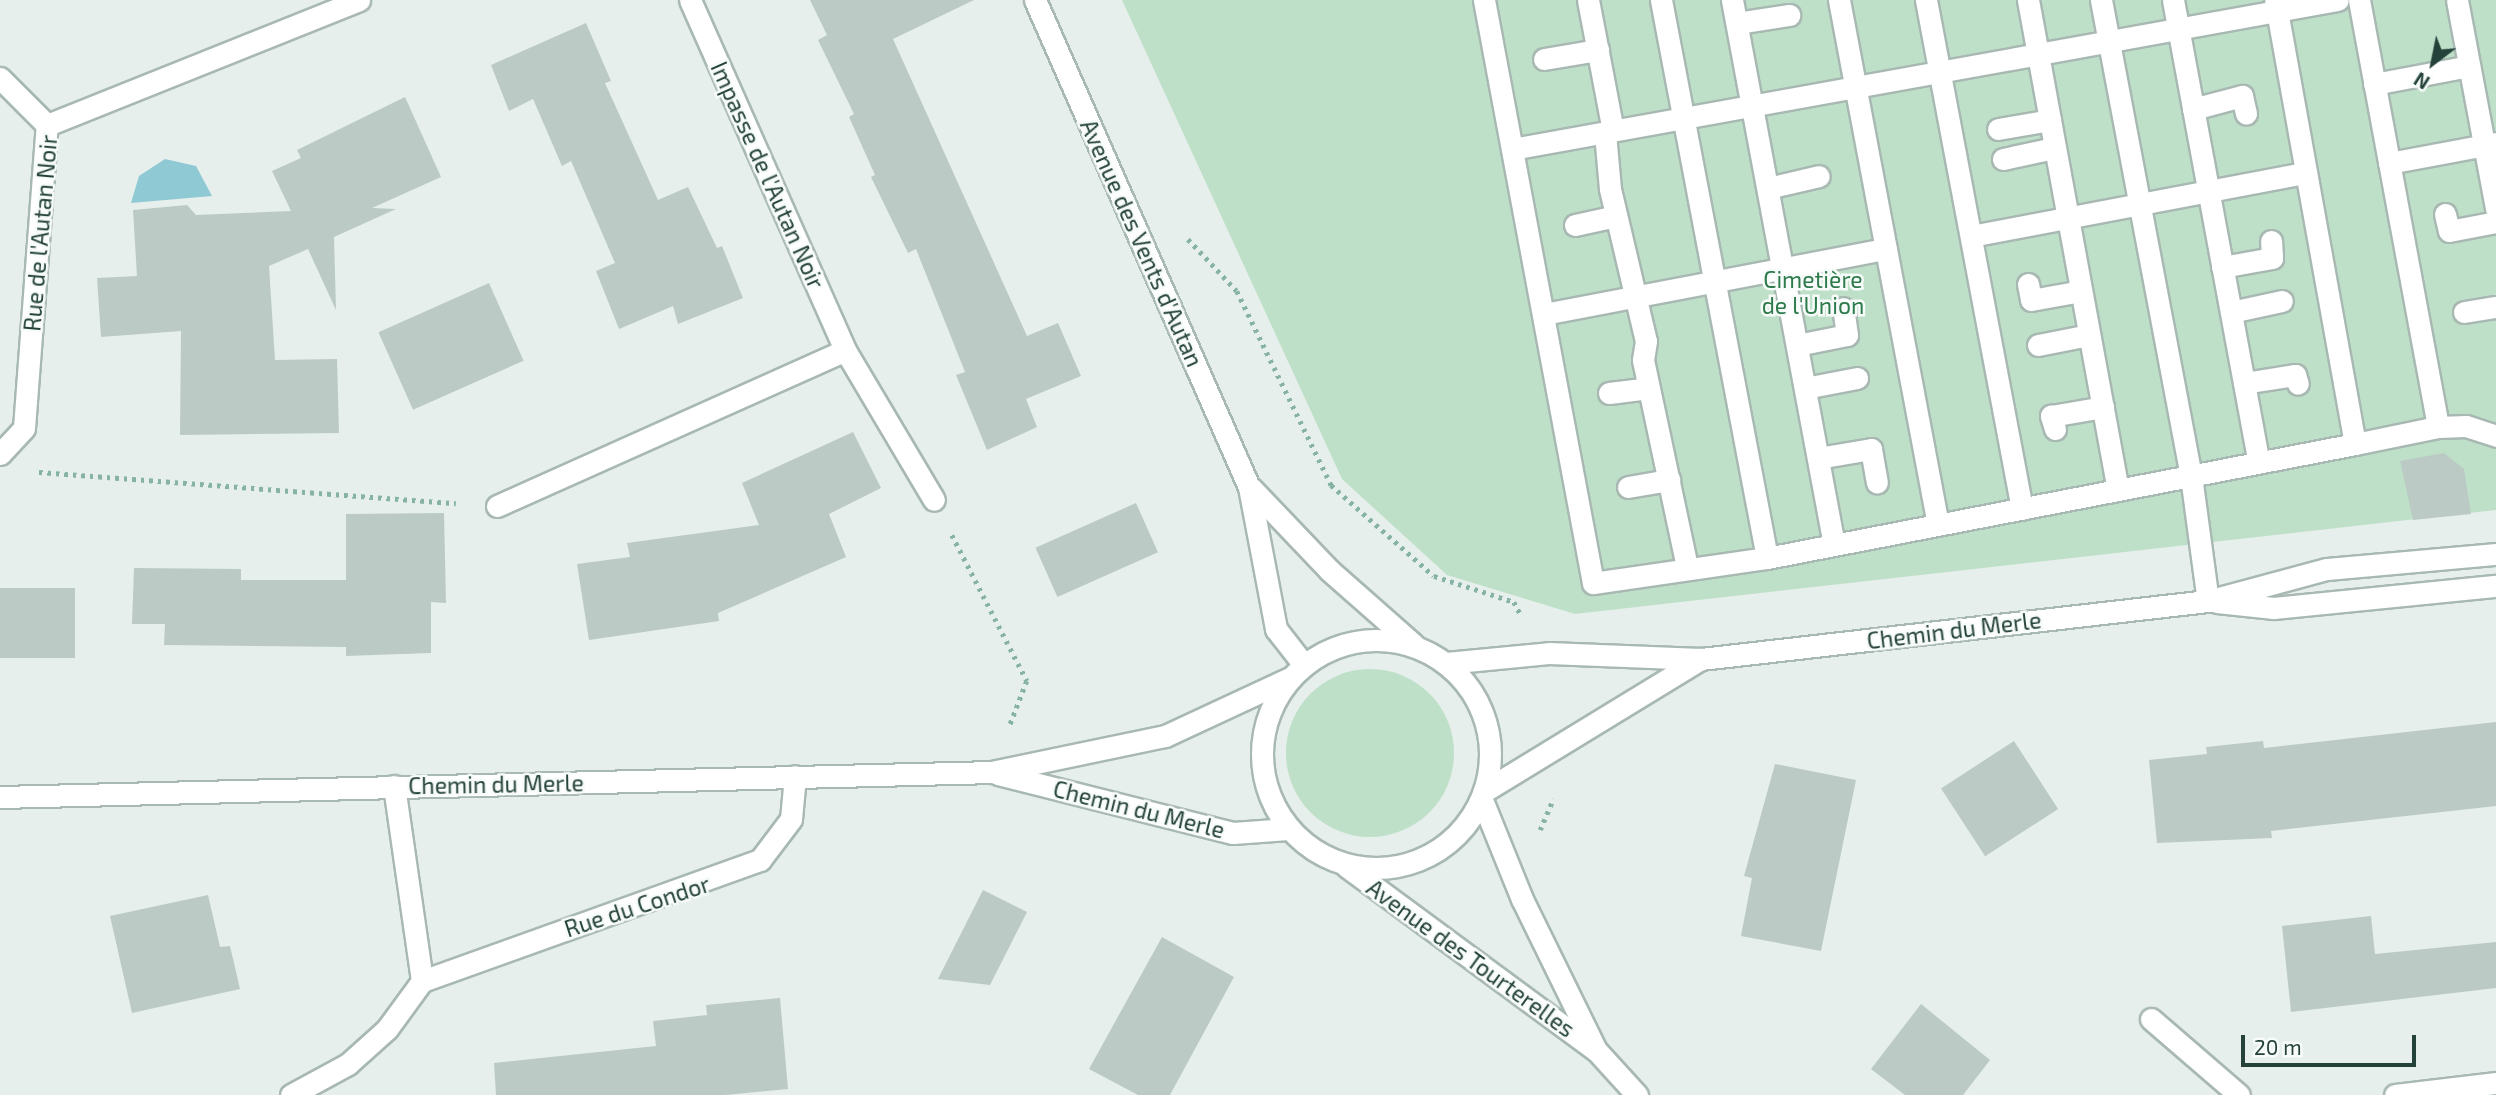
<!DOCTYPE html>
<meta charset="utf-8">
<style>
body{margin:0}
#map{position:relative;width:2496px;height:1095px;overflow:hidden;background:#e6efeb;font-family:"Exo 2",sans-serif}
div>[style]{position:absolute}
.green>*{inset:0;background:#bfe0c8}
.round{border-radius:50%}
.water>*{inset:0;background:#8ec9d4}
.building>*{inset:0;background:#bbcac4;transform-origin:0 0}
.path>*{height:4.5px;margin-top:-2.25px;transform-origin:0;background:repeating-linear-gradient(90deg,#86b3a5 0 3.5px,transparent 0 8.5px)}
.roads{filter:drop-shadow(2px 0 #a8b8b2) drop-shadow(-2px 0 #a8b8b2) drop-shadow(0 2px #a8b8b2) drop-shadow(0 -2px #a8b8b2)}
.lane>*{height:21px;margin:-10.5px;padding:0 10.5px;transform-origin:10.5px;border-radius:10.5px;background:#fff}
.street>*{height:21px;margin:-10.5px;padding:0 10.5px;transform-origin:10.5px;border-radius:10.5px;background:#fff}
.secondary>*{height:21px;margin:-10.5px;padding:0 10.5px;transform-origin:10.5px;border-radius:10.5px;background:#fff}
.secondary>.ring{margin:-10.5px;padding:0;box-sizing:content-box;background:none;border:21px solid #fff;border-radius:50%}
span{translate:-50% -50%;white-space:nowrap;text-align:center;line-height:1.15;-webkit-text-stroke:5px #f7fbf9;paint-order:stroke}
.street-label{font-size:23px;color:#24423a}
.park-label{font-size:23px;color:#2d7a4b}
.north{position:absolute;left:2398px;top:28px;width:70px;height:70px;-webkit-text-stroke:5px #f7fbf9;paint-order:stroke;rotate:212deg;font-size:19px;font-weight:700;line-height:28px;text-align:center;color:#24423a}
.north::after{content:'';display:block;margin:auto;width:24px;height:32px;background:#24423a;clip-path:polygon(50% 0,100% 100%,50% 72%,0 100%)}
.scale{position:absolute;left:2241px;top:1035px;width:175px;height:32px;box-sizing:border-box;border:4px solid #24423a;border-top:0;padding-left:9px;font-size:21px;line-height:24px;white-space:nowrap;color:#24423a;-webkit-text-stroke:5px #f7fbf9;paint-order:stroke}
</style>
<div id="map">
<div class="green">
<i style="clip-path:polygon(1122px 0,2496px 0,2496px 510px,1575px 614px,1447px 575px,1342px 479px)"></i>
<i class="round" style="left:1286px;top:669px;width:168px;height:168px"></i>
</div>
<div class="water">
<i style="clip-path:polygon(165px 159px,196px 166px,212px 196px,131px 203px,139px 176px)"></i>
</div>
<div class="building">
<i style="clip-path:polygon(810px 0,974px 0,893px 39px,1027px 336px,1058px 323px,1081px 376px,1026px 399px,1037px 427px,987px 450px,956px 375px,965px 372px,916px 249px,908px 253px,871px 177px,875px 175px,849px 117px,854px 114px,818px 40px,827px 35px)"></i>
<i style="clip-path:polygon(586px 23px,611px 81px,605px 83px,658px 200px,688px 187px,717px 248px,722px 246px,743px 298px,678px 324px,673px 306px,619px 329px,596px 271px,615px 263px,571px 161px,562px 166px,533px 99px,509px 111px,491px 65px)"></i>
<i style="clip-path:polygon(405px 97px,441px 177px,372px 208px,396px 209px,334px 237px,336px 310px,308px 249px,269px 266px,275px 360px,337px 359px,339px 433px,180px 435px,181px 331px,101px 337px,97px 278px,137px 276px,133px 210px,187px 205px,196px 215px,291px 211px,272px 171px,301px 158px,297px 150px)"></i>
<i style="left:489px;top:283px;width:85px;height:121px;rotate:66deg"></i>
<i style="clip-path:polygon(853px 432px,881px 488px,829px 514px,846px 557px,718px 613px,719px 621px,589px 640px,577px 564px,630px 557px,627px 543px,759px 525px,742px 483px)"></i>
<i style="clip-path:polygon(2444px 453px,2464px 469px,2471px 514px,2413px 520px,2400px 461px)"></i>
<i style="left:1136px;top:503px;width:54px;height:110px;rotate:66deg"></i>
<i style="clip-path:polygon(444px 513px,446px 603px,431px 602px,431px 653px,346px 656px,346px 647px,164px 645px,165px 624px,132px 624px,134px 568px,241px 569px,241px 580px,346px 580px,346px 514px)"></i>
<i style="left:75px;top:588px;width:70px;height:75px;rotate:90deg"></i>
<i style="clip-path:polygon(2496px 722px,2496px 806px,2271px 831px,2272px 838px,2157px 843px,2149px 760px,2207px 754px,2206px 747px,2263px 741px,2264px 748px)"></i>
<i style="left:2014px;top:741px;width:81px;height:87px;rotate:57deg"></i>
<i style="clip-path:polygon(1775px 764px,1856px 780px,1821px 951px,1741px 936px,1752px 878px,1744px 876px)"></i>
<i style="clip-path:polygon(983px 890px,1027px 912px,990px 985px,938px 979px)"></i>
<i style="clip-path:polygon(208px 895px,220px 947px,230px 946px,240px 989px,132px 1013px,110px 916px)"></i>
<i style="clip-path:polygon(2371px 916px,2375px 954px,2496px 942px,2496px 988px,2291px 1012px,2282px 926px)"></i>
<i style="clip-path:polygon(1162px 937px,1234px 977px,1170px 1095px,1138px 1095px,1089px 1069px)"></i>
<i style="clip-path:polygon(780px 998px,788px 1089px,725px 1095px,496px 1095px,494px 1063px,656px 1046px,653px 1021px,707px 1015px,706px 1005px)"></i>
<i style="clip-path:polygon(1921px 1004px,1990px 1060px,1963px 1095px,1905px 1095px,1871px 1069px)"></i>
</div>
<div class="path">
<i style="left:1188px;top:239px;width:71px;rotate:46.7deg"></i>
<i style="left:1237px;top:291px;width:216px;rotate:64.1deg"></i>
<i style="left:1331px;top:485px;width:137px;rotate:41.5deg"></i>
<i style="left:1434px;top:576px;width:84px;rotate:18deg"></i>
<i style="left:1514px;top:602px;width:15px;rotate:62deg"></i>
<i style="left:39px;top:472px;width:418px;rotate:4.3deg"></i>
<i style="left:952px;top:535px;width:164px;rotate:62.8deg"></i>
<i style="left:1027px;top:681px;width:47px;rotate:111.1deg"></i>
<i style="left:1540px;top:830px;width:34px;rotate:-67deg"></i>
</div>
<div class="roads">
<div class="lane">
<i style="left:1484px;top:0;width:593px;rotate:79.41deg"></i>
<i style="left:1593px;top:583px;width:176px;rotate:-8.2deg"></i>
<i style="left:1767px;top:558px;width:599px;rotate:-10.97deg"></i>
<i style="left:2355px;top:444px;width:451px;rotate:-100.2deg"></i>
<i style="left:1588px;top:0;width:133px;rotate:79.2deg"></i>
<i style="left:1661px;top:0;width:568px;rotate:79.24deg"></i>
<i style="left:1732px;top:0;width:554px;rotate:79.4deg"></i>
<i style="left:1839px;top:0;width:534px;rotate:79.32deg"></i>
<i style="left:1926px;top:0;width:518px;rotate:79.32deg"></i>
<i style="left:2028px;top:0;width:498px;rotate:79.6deg"></i>
<i style="left:2101px;top:0;width:484px;rotate:79.3deg"></i>
<i style="left:2191px;top:476px;width:126px;rotate:82.3deg"></i>
<i style="left:2173px;top:0;width:470px;rotate:79.5deg"></i>
<i style="left:2359px;top:0;width:434px;rotate:79.5deg"></i>
<i style="left:2438px;top:427px;width:28px;rotate:-2deg"></i>
<i style="left:2466px;top:426px;width:32px;rotate:18deg"></i>
<i style="left:2457px;top:0;width:213px;rotate:79.4deg"></i>
<i style="left:1737px;top:23px;width:53px;rotate:-8.7deg"></i>
<i style="left:1544px;top:59px;width:55px;rotate:-9.5deg"></i>
<i style="left:2374px;top:84px;width:97px;rotate:-10.7deg"></i>
<i style="left:2193px;top:109px;width:51px;rotate:-14.9deg"></i>
<i style="left:2242px;top:96px;width:18px;rotate:77deg"></i>
<i style="left:1998px;top:129px;width:53px;rotate:-9.8deg"></i>
<i style="left:1605px;top:133px;width:56px;rotate:84.9deg"></i>
<i style="left:1610px;top:189px;width:156px;rotate:76.7deg"></i>
<i style="left:1646px;top:341px;width:19px;rotate:99deg"></i>
<i style="left:1643px;top:360px;width:212px;rotate:78deg"></i>
<i style="left:1512px;top:149px;width:839px;rotate:-10.23deg"></i>
<i style="left:2003px;top:159px;width:52px;rotate:-12.2deg"></i>
<i style="left:2389px;top:163px;width:109px;rotate:-10.6deg"></i>
<i style="left:1768px;top:188px;width:52px;rotate:-13.2deg"></i>
<i style="left:2445px;top:214px;width:17px;rotate:77deg"></i>
<i style="left:2449px;top:231px;width:48px;rotate:-10.8deg"></i>
<i style="left:1575px;top:225px;width:42px;rotate:-12.4deg"></i>
<i style="left:1971px;top:236px;width:341px;rotate:-10.7deg"></i>
<i style="left:2222px;top:267px;width:51px;rotate:-10.2deg"></i>
<i style="left:2272px;top:258px;width:17px;rotate:-93deg"></i>
<i style="left:2028px;top:284px;width:16px;rotate:79deg"></i>
<i style="left:2031px;top:300px;width:51px;rotate:-10.2deg"></i>
<i style="left:2231px;top:312px;width:52px;rotate:-12.2deg"></i>
<i style="left:2464px;top:312px;width:32px;rotate:-9deg"></i>
<i style="left:1544px;top:314px;width:348px;rotate:-10.8deg"></i>
<i style="left:1797px;top:345px;width:51px;rotate:-11.3deg"></i>
<i style="left:1847px;top:335px;width:27px;rotate:-98deg"></i>
<i style="left:2038px;top:345px;width:52px;rotate:-11.1deg"></i>
<i style="left:2244px;top:383px;width:52px;rotate:-8.9deg"></i>
<i style="left:2295px;top:375px;width:9px;rotate:72deg"></i>
<i style="left:1805px;top:388px;width:53px;rotate:-10.9deg"></i>
<i style="left:1609px;top:393px;width:40px;rotate:-7.1deg"></i>
<i style="left:2055px;top:429px;width:14px;rotate:-107deg"></i>
<i style="left:2051px;top:416px;width:53px;rotate:-9.8deg"></i>
<i style="left:2355px;top:444px;width:85px;rotate:-11.6deg"></i>
<i style="left:1818px;top:458px;width:54px;rotate:-9.6deg"></i>
<i style="left:1871px;top:449px;width:34px;rotate:80deg"></i>
<i style="left:1628px;top:487px;width:42px;rotate:-9.7deg"></i>
</div>
<div class="street">
<i style="left:690px;top:0;width:383px;rotate:66.1deg"></i>
<i style="left:845px;top:350px;width:174px;rotate:59.3deg"></i>
<i style="left:0;top:78px;width:66px;rotate:45deg"></i>
<i style="left:0;top:454px;width:35px;rotate:-47deg"></i>
<i style="left:24px;top:428px;width:304px;rotate:-85.7deg"></i>
<i style="left:47px;top:125px;width:336px;rotate:-21.8deg"></i>
<i style="left:497px;top:506px;width:381px;rotate:-24.1deg"></i>
<i style="left:394px;top:786px;width:197px;rotate:81.8deg"></i>
<i style="left:2151px;top:1019px;width:116px;rotate:40.8deg"></i>
<i style="left:291px;top:1095px;width:65px;rotate:-28.5deg"></i>
<i style="left:348px;top:1064px;width:52px;rotate:-41.9deg"></i>
<i style="left:387px;top:1029px;width:59px;rotate:-53.9deg"></i>
<i style="left:422px;top:981px;width:359px;rotate:-19.7deg"></i>
<i style="left:760px;top:860px;width:51px;rotate:-52.9deg"></i>
<i style="left:791px;top:819px;width:43px;rotate:-84.7deg"></i>
<i style="left:2395px;top:1095px;width:102px;rotate:-6.8deg"></i>
</div>
<div class="secondary">
<i style="left:1035px;top:0;width:532px;rotate:66.28deg"></i>
<i style="left:1249px;top:487px;width:145px;rotate:79.2deg"></i>
<i style="left:1276px;top:629px;width:46px;rotate:52.1deg"></i>
<i style="left:1251px;top:488px;width:113px;rotate:46.4deg"></i>
<i style="left:1329px;top:570px;width:113px;rotate:41.4deg"></i>
<i style="left:2217px;top:602px;width:57px;rotate:6deg"></i>
<i style="left:2274px;top:608px;width:223px;rotate:-5.7deg"></i>
<i class="ring" style="left:1262px;top:640px;width:207px;height:207px"></i>
<i style="left:1446px;top:663px;width:103px;rotate:-5.5deg"></i>
<i style="left:1549px;top:653px;width:152px;rotate:2.3deg"></i>
<i style="left:1701px;top:659px;width:510px;rotate:-6.53deg"></i>
<i style="left:2208px;top:601px;width:123px;rotate:-15.1deg"></i>
<i style="left:2327px;top:569px;width:170px;rotate:-5.1deg"></i>
<i style="left:998px;top:774px;width:242px;rotate:14.1deg"></i>
<i style="left:1233px;top:833px;width:55px;rotate:-4.2deg"></i>
<i style="left:1486px;top:790px;width:252px;rotate:-31.4deg"></i>
<i style="left:0;top:797px;width:992px;rotate:-1.44deg"></i>
<i style="left:992px;top:772px;width:177px;rotate:-11.8deg"></i>
<i style="left:1165px;top:736px;width:136px;rotate:-24.9deg"></i>
<i style="left:1482px;top:800px;width:107px;rotate:68deg"></i>
<i style="left:1522px;top:899px;width:166px;rotate:63.9deg"></i>
<i style="left:1346px;top:866px;width:310px;rotate:36.4deg"></i>
<i style="left:1596px;top:1050px;width:61px;rotate:47.7deg"></i>
</div>
</div>
<div class="street-label">
<span style="left:768px;top:175px;rotate:66deg">Impasse de l'Autan Noir</span>
<span style="left:40px;top:233px;rotate:-85deg">Rue de l'Autan Noir</span>
<span style="left:1142px;top:243px;rotate:66deg">Avenue des Vents d'Autan</span>
<span style="left:1954px;top:630px;rotate:-7deg">Chemin du Merle</span>
<span style="left:496px;top:784px;rotate:-1deg">Chemin du Merle</span>
<span style="left:1139px;top:809px;rotate:14deg">Chemin du Merle</span>
<span style="left:637px;top:906px;rotate:-18deg">Rue du Condor</span>
<span style="left:1471px;top:958px;rotate:36deg">Avenue des Tourterelles</span>
</div>
<div class="park-label">
<span style="left:1813px;top:292px">Cimetière<br>de l'Union</span>
</div>
<div class="north">N</div>
<div class="scale">20 m</div>
</div>
